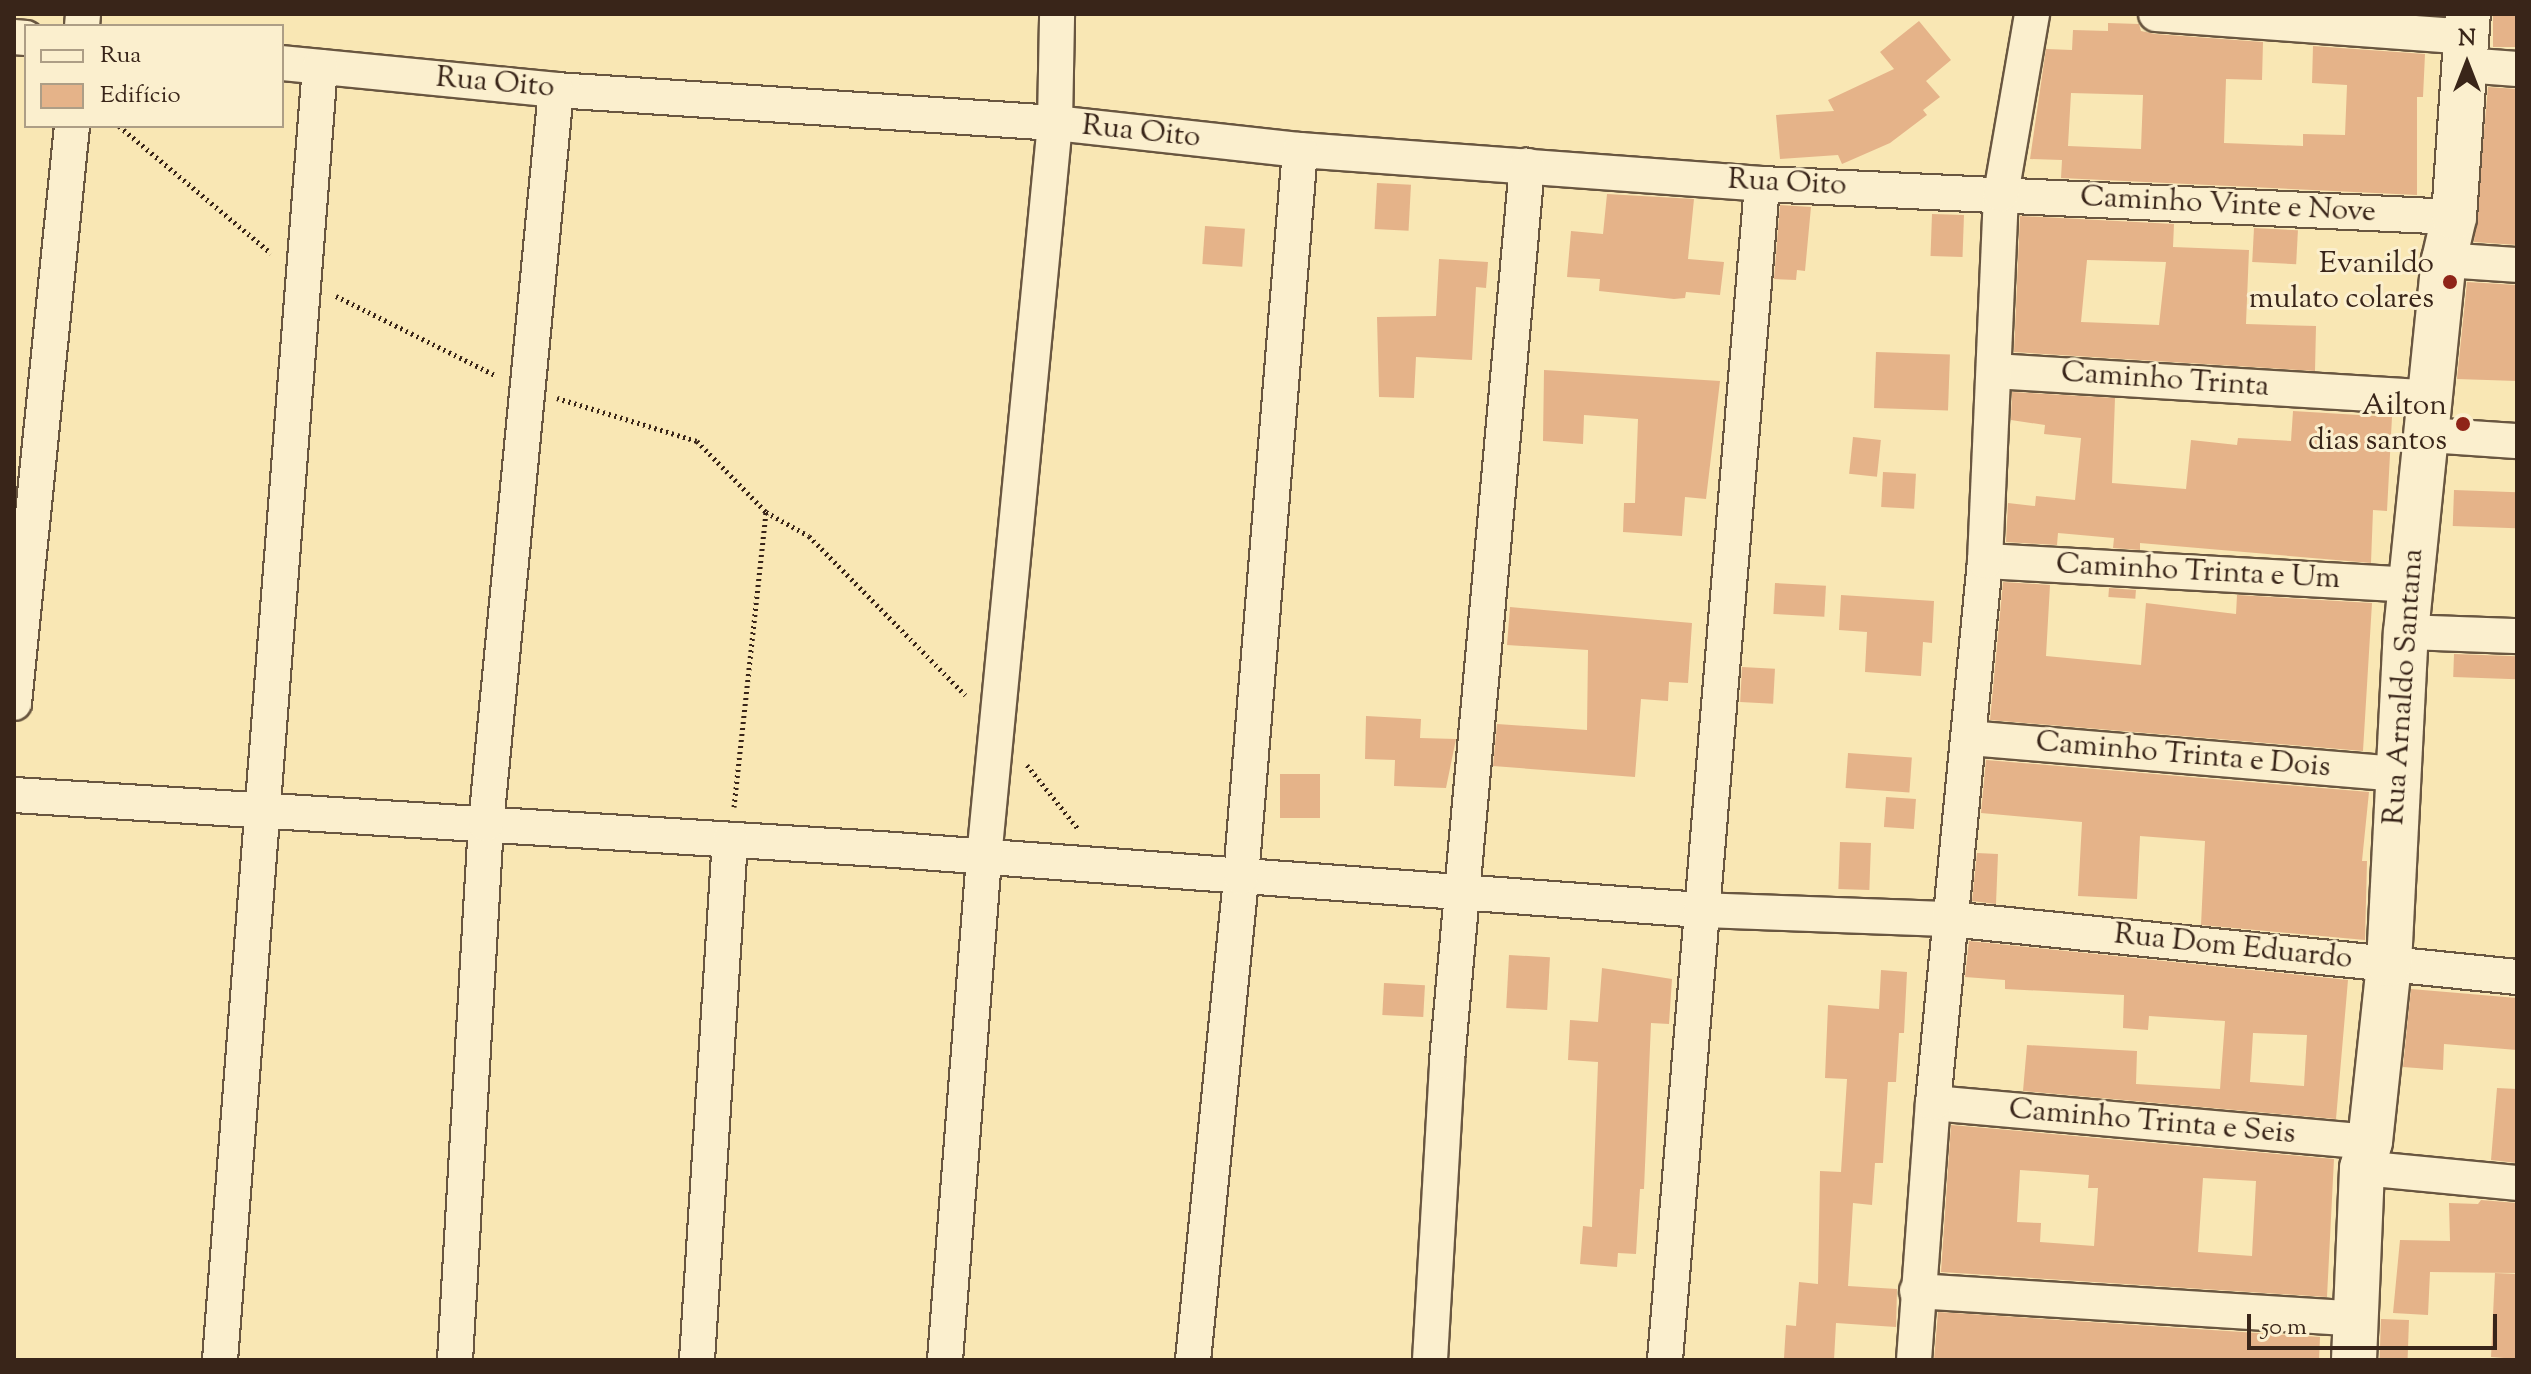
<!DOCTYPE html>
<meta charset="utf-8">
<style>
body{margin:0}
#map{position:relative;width:2531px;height:1374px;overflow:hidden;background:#f9e7b4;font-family:"Sorts Mill Goudy",serif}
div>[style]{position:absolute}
.building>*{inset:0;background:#e5b389;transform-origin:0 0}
.path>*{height:5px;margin-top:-2.5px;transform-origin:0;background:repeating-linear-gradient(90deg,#392519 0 2px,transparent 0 6px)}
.roads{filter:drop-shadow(2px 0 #695640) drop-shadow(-2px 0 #695640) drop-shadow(0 2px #695640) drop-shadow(0 -2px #695640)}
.street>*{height:34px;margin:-17px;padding:0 17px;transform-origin:17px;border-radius:17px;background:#fbefce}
.secondary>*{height:44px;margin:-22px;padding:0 22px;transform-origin:22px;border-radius:22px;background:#fbefce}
.dots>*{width:22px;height:22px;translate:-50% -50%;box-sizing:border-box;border:4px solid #fbefce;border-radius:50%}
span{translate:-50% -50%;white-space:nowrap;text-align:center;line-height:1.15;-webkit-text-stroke:6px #fbefce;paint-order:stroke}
.street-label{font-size:30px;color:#392519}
.poi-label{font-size:30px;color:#392519}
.right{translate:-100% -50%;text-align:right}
.frame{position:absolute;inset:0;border:16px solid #392519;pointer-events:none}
.legend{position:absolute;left:24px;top:24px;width:260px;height:104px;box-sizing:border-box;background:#fbefce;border:2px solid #ad9e86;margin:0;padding:10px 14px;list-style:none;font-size:24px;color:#392519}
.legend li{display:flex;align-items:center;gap:16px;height:40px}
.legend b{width:40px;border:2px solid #ad9e86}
.north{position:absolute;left:2427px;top:24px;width:80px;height:80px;-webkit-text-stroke:6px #fbefce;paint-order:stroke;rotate:0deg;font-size:22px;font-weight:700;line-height:32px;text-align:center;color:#392519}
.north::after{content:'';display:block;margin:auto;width:28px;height:36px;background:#392519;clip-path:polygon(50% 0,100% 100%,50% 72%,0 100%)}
.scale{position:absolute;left:2247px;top:1314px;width:250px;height:36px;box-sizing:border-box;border:4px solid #392519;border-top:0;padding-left:10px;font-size:24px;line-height:28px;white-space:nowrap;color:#392519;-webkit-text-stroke:6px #fbefce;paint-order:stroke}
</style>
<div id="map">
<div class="building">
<i style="left:2493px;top:14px;width:24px;height:33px"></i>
<i style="clip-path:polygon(1919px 21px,1951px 60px,1926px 81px,1940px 97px,1923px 110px,1927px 115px,1890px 143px,1842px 164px,1838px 155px,1780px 159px,1776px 115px,1834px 111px,1828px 100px,1894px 69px,1880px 52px)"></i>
<i style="clip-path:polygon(evenodd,2108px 23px,2139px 24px,2141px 31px,2155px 34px,2263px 42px,2262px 80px,2226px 79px,2224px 143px,2303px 146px,2303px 134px,2345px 135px,2347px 85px,2312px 83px,2313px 46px,2425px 54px,2423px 97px,2417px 97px,2417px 195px,2061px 178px,2062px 160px,2030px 159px,2046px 49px,2072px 50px,2073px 30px,2108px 31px,2108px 23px,2071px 93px,2143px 95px,2141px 149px,2068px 146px,2071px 93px)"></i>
<i style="clip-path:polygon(2488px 87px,2517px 89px,2517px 245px,2474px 242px)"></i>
<i style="left:1377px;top:183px;width:34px;height:46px;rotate:3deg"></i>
<i style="clip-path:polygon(1607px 194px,1694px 199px,1688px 259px,1724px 262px,1720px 295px,1686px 292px,1685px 298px,1674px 299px,1599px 291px,1600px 279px,1567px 277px,1571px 231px,1603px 234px)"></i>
<i style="clip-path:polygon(1780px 205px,1811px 207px,1805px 271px,1797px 270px,1796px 280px,1774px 279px)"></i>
<i style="left:1932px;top:214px;width:32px;height:42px;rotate:2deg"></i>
<i style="clip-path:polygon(evenodd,2020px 216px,2174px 224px,2173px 247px,2249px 250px,2246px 324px,2316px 326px,2315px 371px,2014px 352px,2020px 216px,2087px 260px,2166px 262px,2159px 325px,2081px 322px,2087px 260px)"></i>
<i style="left:1205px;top:226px;width:40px;height:38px;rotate:4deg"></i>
<i style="left:2254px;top:228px;width:44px;height:34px;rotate:3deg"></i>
<i style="clip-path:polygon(1439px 259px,1488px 262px,1486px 288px,1476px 287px,1472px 360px,1416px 357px,1414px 398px,1379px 397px,1377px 317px,1436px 316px)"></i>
<i style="clip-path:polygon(2467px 282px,2517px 285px,2517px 381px,2457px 379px)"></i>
<i style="left:1876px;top:352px;width:74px;height:56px;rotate:2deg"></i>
<i style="clip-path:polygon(1544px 370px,1720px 381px,1706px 499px,1685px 497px,1682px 536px,1623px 532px,1624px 503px,1635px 503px,1638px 419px,1584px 415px,1583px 444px,1543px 441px)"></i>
<i style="clip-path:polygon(2012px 392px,2115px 398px,2112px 483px,2186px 489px,2191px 440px,2237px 445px,2238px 438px,2291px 441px,2293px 411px,2392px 417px,2387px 511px,2373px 510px,2371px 563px,2140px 543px,2140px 550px,2113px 548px,2114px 538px,2058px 533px,2057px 545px,2006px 542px,2008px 503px,2035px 506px,2036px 496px,2075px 500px,2081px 438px,2044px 434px,2045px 425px,2011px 420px)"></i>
<i style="left:1853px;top:437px;width:28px;height:37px;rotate:6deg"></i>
<i style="left:1883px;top:472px;width:33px;height:35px;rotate:3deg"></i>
<i style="left:2454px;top:490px;width:63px;height:36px;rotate:2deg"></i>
<i style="clip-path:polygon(2003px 582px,2050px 585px,2046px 656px,2141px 665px,2146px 603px,2236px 614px,2237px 595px,2372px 603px,2363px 751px,1990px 720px)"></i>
<i style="left:1775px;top:583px;width:51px;height:31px;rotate:3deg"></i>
<i style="left:2109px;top:588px;width:27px;height:9px;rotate:4deg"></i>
<i style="clip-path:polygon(1841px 595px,1934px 601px,1932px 643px,1923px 642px,1921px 676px,1865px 672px,1867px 632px,1839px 630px)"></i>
<i style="clip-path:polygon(1510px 607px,1692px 623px,1688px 683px,1669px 682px,1668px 701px,1641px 699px,1635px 777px,1493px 766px,1497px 724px,1587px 730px,1588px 650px,1507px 645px)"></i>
<i style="left:2454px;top:654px;width:63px;height:23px;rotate:2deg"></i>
<i style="left:1742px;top:667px;width:33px;height:35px;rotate:3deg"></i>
<i style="clip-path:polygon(1366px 716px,1421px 719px,1420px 738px,1456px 739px,1446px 788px,1394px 786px,1395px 760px,1365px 759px)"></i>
<i style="left:1848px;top:753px;width:64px;height:35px;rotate:4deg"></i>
<i style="clip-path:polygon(1986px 760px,2369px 792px,2362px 861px,2367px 861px,2365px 940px,2201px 925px,2205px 841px,2140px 836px,2137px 899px,2078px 896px,2082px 822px,1981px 813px)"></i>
<i style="left:1280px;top:774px;width:40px;height:44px"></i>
<i style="left:1886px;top:797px;width:30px;height:30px;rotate:4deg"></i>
<i style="left:1840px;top:842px;width:31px;height:47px;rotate:2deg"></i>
<i style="clip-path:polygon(1977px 853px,1998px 854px,1996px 904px,1972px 901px)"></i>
<i style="clip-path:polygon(evenodd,1969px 941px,2348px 980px,2336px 1119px,2023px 1091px,2027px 1045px,2137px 1051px,2136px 1084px,2220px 1089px,2225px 1021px,2149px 1016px,2148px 1030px,2123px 1028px,2124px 995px,2005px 989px,2005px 980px,1965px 977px,1969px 941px,2253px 1033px,2307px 1035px,2304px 1086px,2250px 1082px,2253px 1033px)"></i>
<i style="left:1509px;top:955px;width:41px;height:53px;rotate:3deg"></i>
<i style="clip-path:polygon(1602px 968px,1672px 979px,1669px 1024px,1651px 1023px,1644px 1189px,1640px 1189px,1636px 1254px,1618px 1253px,1617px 1267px,1580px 1264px,1583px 1226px,1592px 1227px,1598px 1062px,1568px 1060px,1570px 1020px,1598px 1022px)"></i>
<i style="clip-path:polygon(1881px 970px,1907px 972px,1904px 1033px,1899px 1033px,1896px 1082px,1888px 1082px,1883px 1163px,1875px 1163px,1872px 1205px,1853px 1203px,1848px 1286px,1897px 1289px,1896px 1327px,1836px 1323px,1834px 1360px,1784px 1358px,1786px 1325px,1796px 1326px,1799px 1282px,1818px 1284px,1820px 1171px,1841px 1172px,1847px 1079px,1825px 1078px,1828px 1005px,1879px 1009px)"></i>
<i style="left:1384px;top:983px;width:41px;height:32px;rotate:3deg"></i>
<i style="clip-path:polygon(2411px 989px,2517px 998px,2517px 1050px,2444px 1044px,2443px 1070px,2403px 1067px)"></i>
<i style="clip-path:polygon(2497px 1088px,2517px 1089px,2517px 1163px,2491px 1160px)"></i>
<i style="clip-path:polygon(evenodd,1951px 1125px,2334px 1159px,2327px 1297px,1941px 1272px,1951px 1125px,2020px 1170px,2089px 1175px,2088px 1188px,2098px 1188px,2094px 1246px,2040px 1242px,2041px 1223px,2017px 1222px,2020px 1170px,1951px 1125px,2203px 1178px,2256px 1181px,2252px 1256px,2198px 1252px,2203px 1178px)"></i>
<i style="clip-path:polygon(2481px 1200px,2517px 1203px,2517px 1273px,2430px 1272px,2428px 1315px,2393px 1313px,2400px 1240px,2450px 1241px,2449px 1203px,2478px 1204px)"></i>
<i style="clip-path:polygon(2495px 1273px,2517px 1274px,2517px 1359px,2491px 1357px)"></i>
<i style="clip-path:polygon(1938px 1312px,2320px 1337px,2319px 1360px,1934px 1360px)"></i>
<i style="left:2381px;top:1319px;width:28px;height:40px;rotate:2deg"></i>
</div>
<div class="path">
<i style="left:119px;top:126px;width:198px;rotate:39.9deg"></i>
<i style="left:336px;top:296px;width:178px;rotate:26.4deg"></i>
<i style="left:557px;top:398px;width:146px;rotate:17.1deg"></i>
<i style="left:697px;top:441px;width:99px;rotate:45.8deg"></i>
<i style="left:766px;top:512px;width:49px;rotate:29.2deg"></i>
<i style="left:809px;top:536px;width:223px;rotate:45.5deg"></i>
<i style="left:1027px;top:765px;width:83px;rotate:51.3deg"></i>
<i style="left:734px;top:807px;width:297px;rotate:-83.8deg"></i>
</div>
<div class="roads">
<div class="street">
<i style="left:2156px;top:14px;width:311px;rotate:4.2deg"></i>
<i style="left:82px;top:26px;width:12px;rotate:-85deg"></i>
<i style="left:14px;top:37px;width:12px;rotate:5deg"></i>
<i style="left:282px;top:63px;width:275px;rotate:5.6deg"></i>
<i style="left:556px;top:90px;width:500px;rotate:3.78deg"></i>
<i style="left:1055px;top:123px;width:246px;rotate:6.3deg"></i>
<i style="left:1300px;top:150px;width:463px;rotate:4.2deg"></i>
<i style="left:1762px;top:184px;width:693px;rotate:2.73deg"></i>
<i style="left:2464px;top:65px;width:53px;rotate:4.3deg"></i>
<i style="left:2444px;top:260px;width:73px;rotate:3.9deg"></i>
<i style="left:1994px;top:371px;width:439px;rotate:3.5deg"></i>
<i style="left:2428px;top:435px;width:89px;rotate:3.9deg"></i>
<i style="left:1985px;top:561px;width:426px;rotate:3.2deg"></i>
<i style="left:2406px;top:632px;width:111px;rotate:2.1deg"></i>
<i style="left:14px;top:703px;width:580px;rotate:-84.26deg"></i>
<i style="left:1969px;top:738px;width:430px;rotate:4.8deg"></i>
<i style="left:14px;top:795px;width:883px;rotate:3.57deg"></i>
<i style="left:895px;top:850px;width:808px;rotate:4.26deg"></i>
<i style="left:1701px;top:910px;width:248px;rotate:2.1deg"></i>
<i style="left:1949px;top:919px;width:571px;rotate:5.83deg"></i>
<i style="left:1933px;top:1103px;width:439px;rotate:5.1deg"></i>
<i style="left:2362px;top:1168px;width:156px;rotate:5.5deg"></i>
<i style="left:1917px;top:1291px;width:441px;rotate:3.6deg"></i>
<i style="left:220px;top:1360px;width:1297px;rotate:-85.58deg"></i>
<i style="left:455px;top:1360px;width:537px;rotate:-86.69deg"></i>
<i style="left:486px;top:824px;width:737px;rotate:-84.55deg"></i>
<i style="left:697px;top:1360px;width:521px;rotate:-86.37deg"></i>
<i style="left:945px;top:1360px;width:504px;rotate:-85.56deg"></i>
<i style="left:984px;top:858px;width:738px;rotate:-84.48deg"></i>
<i style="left:1055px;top:123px;width:109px;rotate:-88.9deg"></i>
<i style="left:1193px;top:1360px;width:485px;rotate:-84.3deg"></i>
<i style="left:1241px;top:877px;width:729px;rotate:-85.36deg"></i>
<i style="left:1430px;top:1360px;width:299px;rotate:-86.7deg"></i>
<i style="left:1447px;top:1061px;width:899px;rotate:-84.89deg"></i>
<i style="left:1665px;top:1360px;width:1180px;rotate:-85.28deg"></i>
<i style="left:1914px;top:1360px;width:258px;rotate:-85.8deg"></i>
<i style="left:1933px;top:1103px;width:544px;rotate:-84.52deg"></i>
<i style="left:1985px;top:561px;width:367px;rotate:-87.5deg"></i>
<i style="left:2001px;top:194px;width:183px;rotate:-80.2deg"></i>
</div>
<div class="secondary">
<i style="left:2354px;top:1360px;width:192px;rotate:-87.6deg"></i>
<i style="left:2362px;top:1168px;width:27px;rotate:-73deg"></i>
<i style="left:2370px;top:1142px;width:179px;rotate:-83.9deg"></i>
<i style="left:2389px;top:964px;width:332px;rotate:-87.1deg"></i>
<i style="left:2406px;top:632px;width:374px;rotate:-84.2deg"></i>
<i style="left:2444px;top:260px;width:44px;rotate:-76.9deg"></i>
<i style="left:2454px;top:217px;width:203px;rotate:-86.1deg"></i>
</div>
</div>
<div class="dots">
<i style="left:2450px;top:282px;background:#8f2418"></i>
<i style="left:2463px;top:424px;background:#8f2418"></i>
</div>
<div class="street-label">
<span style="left:495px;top:84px;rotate:5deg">Rua Oito</span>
<span style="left:1141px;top:133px;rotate:6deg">Rua Oito</span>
<span style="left:1787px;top:184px;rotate:3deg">Rua Oito</span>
<span style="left:2228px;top:206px;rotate:3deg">Caminho Vinte e Nove</span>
<span style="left:2165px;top:381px;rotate:4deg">Caminho Trinta</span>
<span style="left:2198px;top:573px;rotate:3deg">Caminho Trinta e Um</span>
<span style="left:2405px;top:687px;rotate:-86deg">Rua Arnaldo Santana</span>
<span style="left:2183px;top:756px;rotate:5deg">Caminho Trinta e Dois</span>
<span style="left:2233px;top:948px;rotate:6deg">Rua Dom Eduardo</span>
<span style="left:2152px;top:1123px;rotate:5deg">Caminho Trinta e Seis</span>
</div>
<div class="poi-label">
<span class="right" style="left:2434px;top:282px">Evanildo<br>mulato colares</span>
<span class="right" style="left:2447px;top:424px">Ailton<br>dias santos</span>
</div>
<div class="frame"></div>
<ul class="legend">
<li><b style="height:10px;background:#fbefce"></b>Rua</li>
<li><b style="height:22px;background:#e5b389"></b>Edifício</li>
</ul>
<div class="north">N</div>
<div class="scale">50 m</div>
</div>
